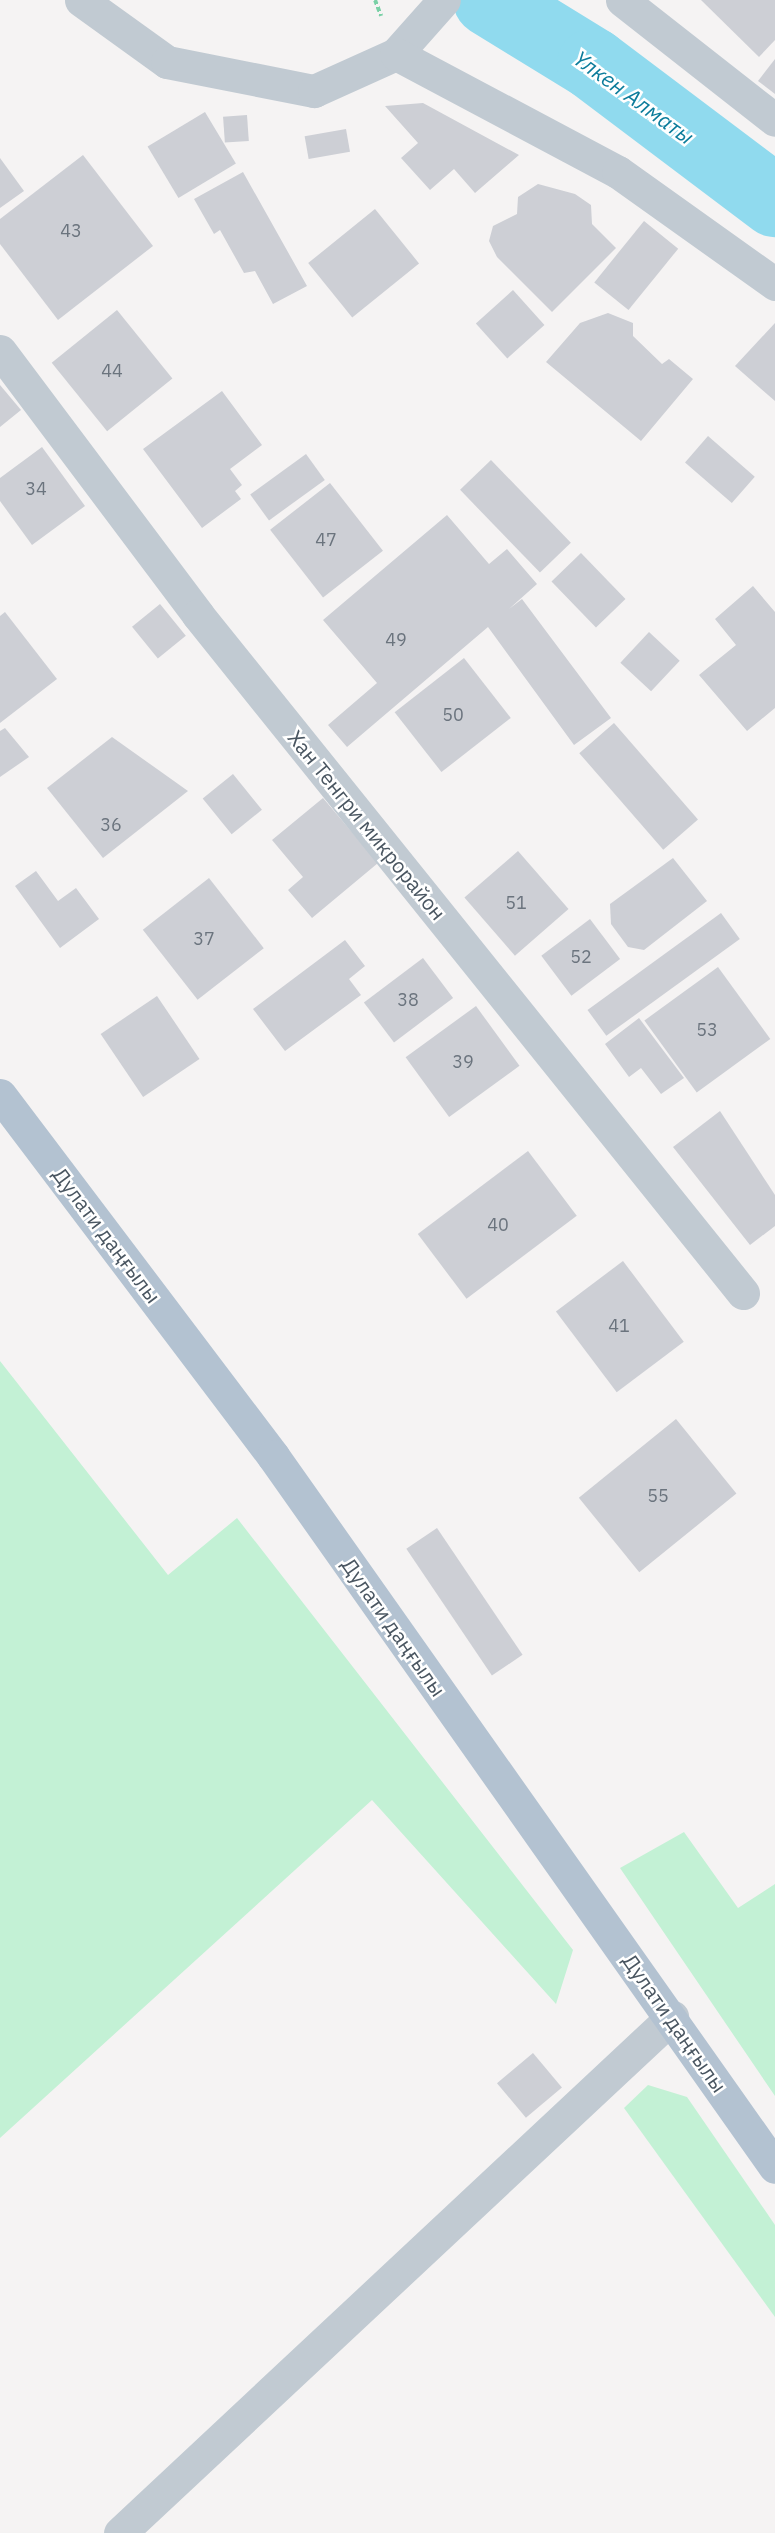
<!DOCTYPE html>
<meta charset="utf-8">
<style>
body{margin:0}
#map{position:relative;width:775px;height:2533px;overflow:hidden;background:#f5f3f3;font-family:"IBM Plex Sans",sans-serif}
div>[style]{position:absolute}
.green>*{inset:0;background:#c3f1d5}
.river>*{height:72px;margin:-36px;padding:0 36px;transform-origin:36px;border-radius:36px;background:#90daee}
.building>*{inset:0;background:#cdcfd5;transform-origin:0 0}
.path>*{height:4px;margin-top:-2px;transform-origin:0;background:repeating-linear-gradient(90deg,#7ad0a6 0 4.5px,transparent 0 7.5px)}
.minor>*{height:33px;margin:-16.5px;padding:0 16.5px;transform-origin:16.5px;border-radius:16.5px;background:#c1cad2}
.major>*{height:33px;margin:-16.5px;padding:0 16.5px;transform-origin:16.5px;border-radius:16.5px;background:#b3c2d1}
span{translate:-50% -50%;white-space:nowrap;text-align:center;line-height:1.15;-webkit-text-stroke:5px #fff;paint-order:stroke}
.number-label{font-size:18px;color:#6b747e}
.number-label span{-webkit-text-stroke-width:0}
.street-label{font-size:21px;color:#4a5661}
.water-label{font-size:22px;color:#0c7c9b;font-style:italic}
</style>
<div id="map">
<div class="green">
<i style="clip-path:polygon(0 1361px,168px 1575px,237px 1518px,573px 1950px,556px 2004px,372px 1800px,0 2138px)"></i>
<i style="clip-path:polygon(684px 1832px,738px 1908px,775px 1884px,775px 2096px,620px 1868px)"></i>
<i style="clip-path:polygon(648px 2085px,687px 2097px,775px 2225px,775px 2317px,624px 2108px)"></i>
</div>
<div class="river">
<i style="left:489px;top:0;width:122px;rotate:31.6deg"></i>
<i style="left:593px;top:64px;width:228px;rotate:37deg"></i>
</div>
<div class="building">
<i style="clip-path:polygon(701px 0,775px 0,775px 40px,759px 57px)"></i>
<i style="clip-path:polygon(775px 59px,775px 94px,758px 81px)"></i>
<i style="clip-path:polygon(423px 103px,519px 155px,475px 193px,454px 169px,430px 190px,401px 158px,418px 143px,385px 106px)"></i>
<i style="left:205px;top:112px;width:60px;height:67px;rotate:59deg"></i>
<i style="left:247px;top:115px;width:26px;height:24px;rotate:86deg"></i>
<i style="left:346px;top:129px;width:23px;height:42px;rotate:80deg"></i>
<i style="clip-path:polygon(83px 155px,153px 246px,58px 320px,0 244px,0 219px)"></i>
<i style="clip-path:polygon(0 158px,24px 191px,0 208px)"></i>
<i style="clip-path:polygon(243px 172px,307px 286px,273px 304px,255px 271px,244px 273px,220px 230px,214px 234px,194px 199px)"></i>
<i style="clip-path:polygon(538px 184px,575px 194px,591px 205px,592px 224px,616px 248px,552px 312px,497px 257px,489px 241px,493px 226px,517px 214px,518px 197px)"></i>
<i style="left:375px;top:209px;width:70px;height:86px;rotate:51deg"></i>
<i style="left:644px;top:221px;width:44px;height:79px;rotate:39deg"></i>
<i style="left:513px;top:290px;width:47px;height:50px;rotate:48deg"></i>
<i style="left:117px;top:310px;width:88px;height:84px;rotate:51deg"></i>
<i style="clip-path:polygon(608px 313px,633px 323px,633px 336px,662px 364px,669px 359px,693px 379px,641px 441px,546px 362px,580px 323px)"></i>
<i style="clip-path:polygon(775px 323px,775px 401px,735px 366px)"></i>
<i style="clip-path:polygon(0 385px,21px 410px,0 427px)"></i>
<i style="clip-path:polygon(222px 391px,262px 445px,230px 469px,242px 485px,235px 491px,241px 499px,202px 528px,143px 449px)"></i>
<i style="left:708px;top:436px;width:62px;height:35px;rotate:41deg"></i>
<i style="clip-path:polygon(42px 447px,85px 506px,32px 545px,0 501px,0 478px)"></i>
<i style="left:306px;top:454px;width:32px;height:69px;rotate:54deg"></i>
<i style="left:491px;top:460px;width:115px;height:43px;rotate:46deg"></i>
<i style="left:330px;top:483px;width:86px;height:76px;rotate:52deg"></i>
<i style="clip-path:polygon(447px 515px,489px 564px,507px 549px,537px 584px,509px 609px,522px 599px,611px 718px,574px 745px,488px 627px,347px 747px,328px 725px,377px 683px,323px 620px)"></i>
<i style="left:581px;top:553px;width:64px;height:41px;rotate:46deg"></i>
<i style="clip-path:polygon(753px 586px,775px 612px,775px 708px,747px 731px,699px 675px,736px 645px,715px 619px)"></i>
<i style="left:160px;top:604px;width:41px;height:36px;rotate:51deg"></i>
<i style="clip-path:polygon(5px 612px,57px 679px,0 723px,0 616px)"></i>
<i style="left:649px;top:632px;width:42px;height:42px;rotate:43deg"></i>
<i style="left:464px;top:658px;width:76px;height:88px;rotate:52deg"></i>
<i style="left:614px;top:723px;width:128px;height:46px;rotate:49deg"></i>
<i style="clip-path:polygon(5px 728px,29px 757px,0 777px,0 731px)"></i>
<i style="clip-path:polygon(112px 737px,188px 791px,103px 858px,47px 788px)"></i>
<i style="left:233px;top:774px;width:46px;height:39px;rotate:51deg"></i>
<i style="clip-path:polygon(323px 798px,378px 863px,312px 918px,288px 890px,303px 877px,272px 840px)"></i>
<i style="left:518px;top:851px;width:77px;height:71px;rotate:49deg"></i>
<i style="clip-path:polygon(673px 858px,707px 901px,644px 950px,628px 947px,611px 924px,610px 904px)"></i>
<i style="clip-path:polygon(36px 871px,58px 901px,76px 888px,99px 919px,60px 948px,15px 886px)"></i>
<i style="left:209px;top:878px;width:89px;height:84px;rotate:52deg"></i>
<i style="left:721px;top:913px;width:32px;height:165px;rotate:54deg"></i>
<i style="left:590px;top:919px;width:50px;height:61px;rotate:53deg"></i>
<i style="clip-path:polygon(345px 940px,365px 966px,349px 979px,361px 995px,285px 1051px,253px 1009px)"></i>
<i style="left:423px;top:958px;width:50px;height:74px;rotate:53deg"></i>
<i style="left:718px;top:967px;width:89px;height:91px;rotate:54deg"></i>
<i style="left:157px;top:996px;width:76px;height:68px;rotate:56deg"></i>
<i style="left:476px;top:1006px;width:74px;height:87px;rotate:54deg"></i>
<i style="clip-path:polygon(639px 1018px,684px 1078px,661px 1094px,641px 1068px,629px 1077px,605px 1044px)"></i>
<i style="clip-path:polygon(720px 1111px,775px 1195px,775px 1226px,750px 1245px,673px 1147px)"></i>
<i style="left:528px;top:1151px;width:81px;height:138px;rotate:53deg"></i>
<i style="left:623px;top:1261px;width:101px;height:84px;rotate:53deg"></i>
<i style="left:676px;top:1419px;width:96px;height:125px;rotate:51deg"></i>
<i style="left:437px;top:1528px;width:153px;height:37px;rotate:56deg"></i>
<i style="left:533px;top:2053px;width:45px;height:47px;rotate:50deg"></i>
</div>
<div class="path">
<i style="left:375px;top:0;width:17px;rotate:69deg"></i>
</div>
<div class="minor">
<i style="left:81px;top:0;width:106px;rotate:35.8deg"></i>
<i style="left:167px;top:62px;width:150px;rotate:11.2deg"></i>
<i style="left:314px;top:91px;width:90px;rotate:-24.3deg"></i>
<i style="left:396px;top:54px;width:72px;rotate:-48.4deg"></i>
<i style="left:622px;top:0;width:194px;rotate:38.1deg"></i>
<i style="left:396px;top:54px;width:251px;rotate:28deg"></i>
<i style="left:618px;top:172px;width:193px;rotate:35.5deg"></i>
<i style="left:0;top:351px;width:330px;rotate:53.1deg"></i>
<i style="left:198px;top:615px;width:870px;rotate:51.21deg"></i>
<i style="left:120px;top:2533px;width:756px;rotate:-43.07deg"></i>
</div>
<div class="major">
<i style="left:0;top:1095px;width:453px;rotate:52.9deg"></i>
<i style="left:273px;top:1456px;width:870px;rotate:54.78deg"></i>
</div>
<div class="number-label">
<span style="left:71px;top:231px">43</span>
<span style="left:112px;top:371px">44</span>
<span style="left:36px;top:489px">34</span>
<span style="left:326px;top:540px">47</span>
<span style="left:396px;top:640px">49</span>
<span style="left:453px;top:715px">50</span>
<span style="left:111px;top:825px">36</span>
<span style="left:516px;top:903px">51</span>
<span style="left:204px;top:939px">37</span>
<span style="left:581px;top:957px">52</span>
<span style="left:408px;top:1000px">38</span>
<span style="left:707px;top:1030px">53</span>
<span style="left:463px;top:1062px">39</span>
<span style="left:498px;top:1225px">40</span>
<span style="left:619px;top:1326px">41</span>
<span style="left:658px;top:1496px">55</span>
</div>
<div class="street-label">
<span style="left:367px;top:825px;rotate:51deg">Хан Тенгри микрорайон</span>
<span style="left:107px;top:1235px;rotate:53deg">Дулати даңғылы</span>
<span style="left:394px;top:1627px;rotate:55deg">Дулати даңғылы</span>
<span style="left:675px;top:2023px;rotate:55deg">Дулати даңғылы</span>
</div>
<div class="water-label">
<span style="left:634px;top:97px;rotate:36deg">Үлкен Алматы</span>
</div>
</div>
